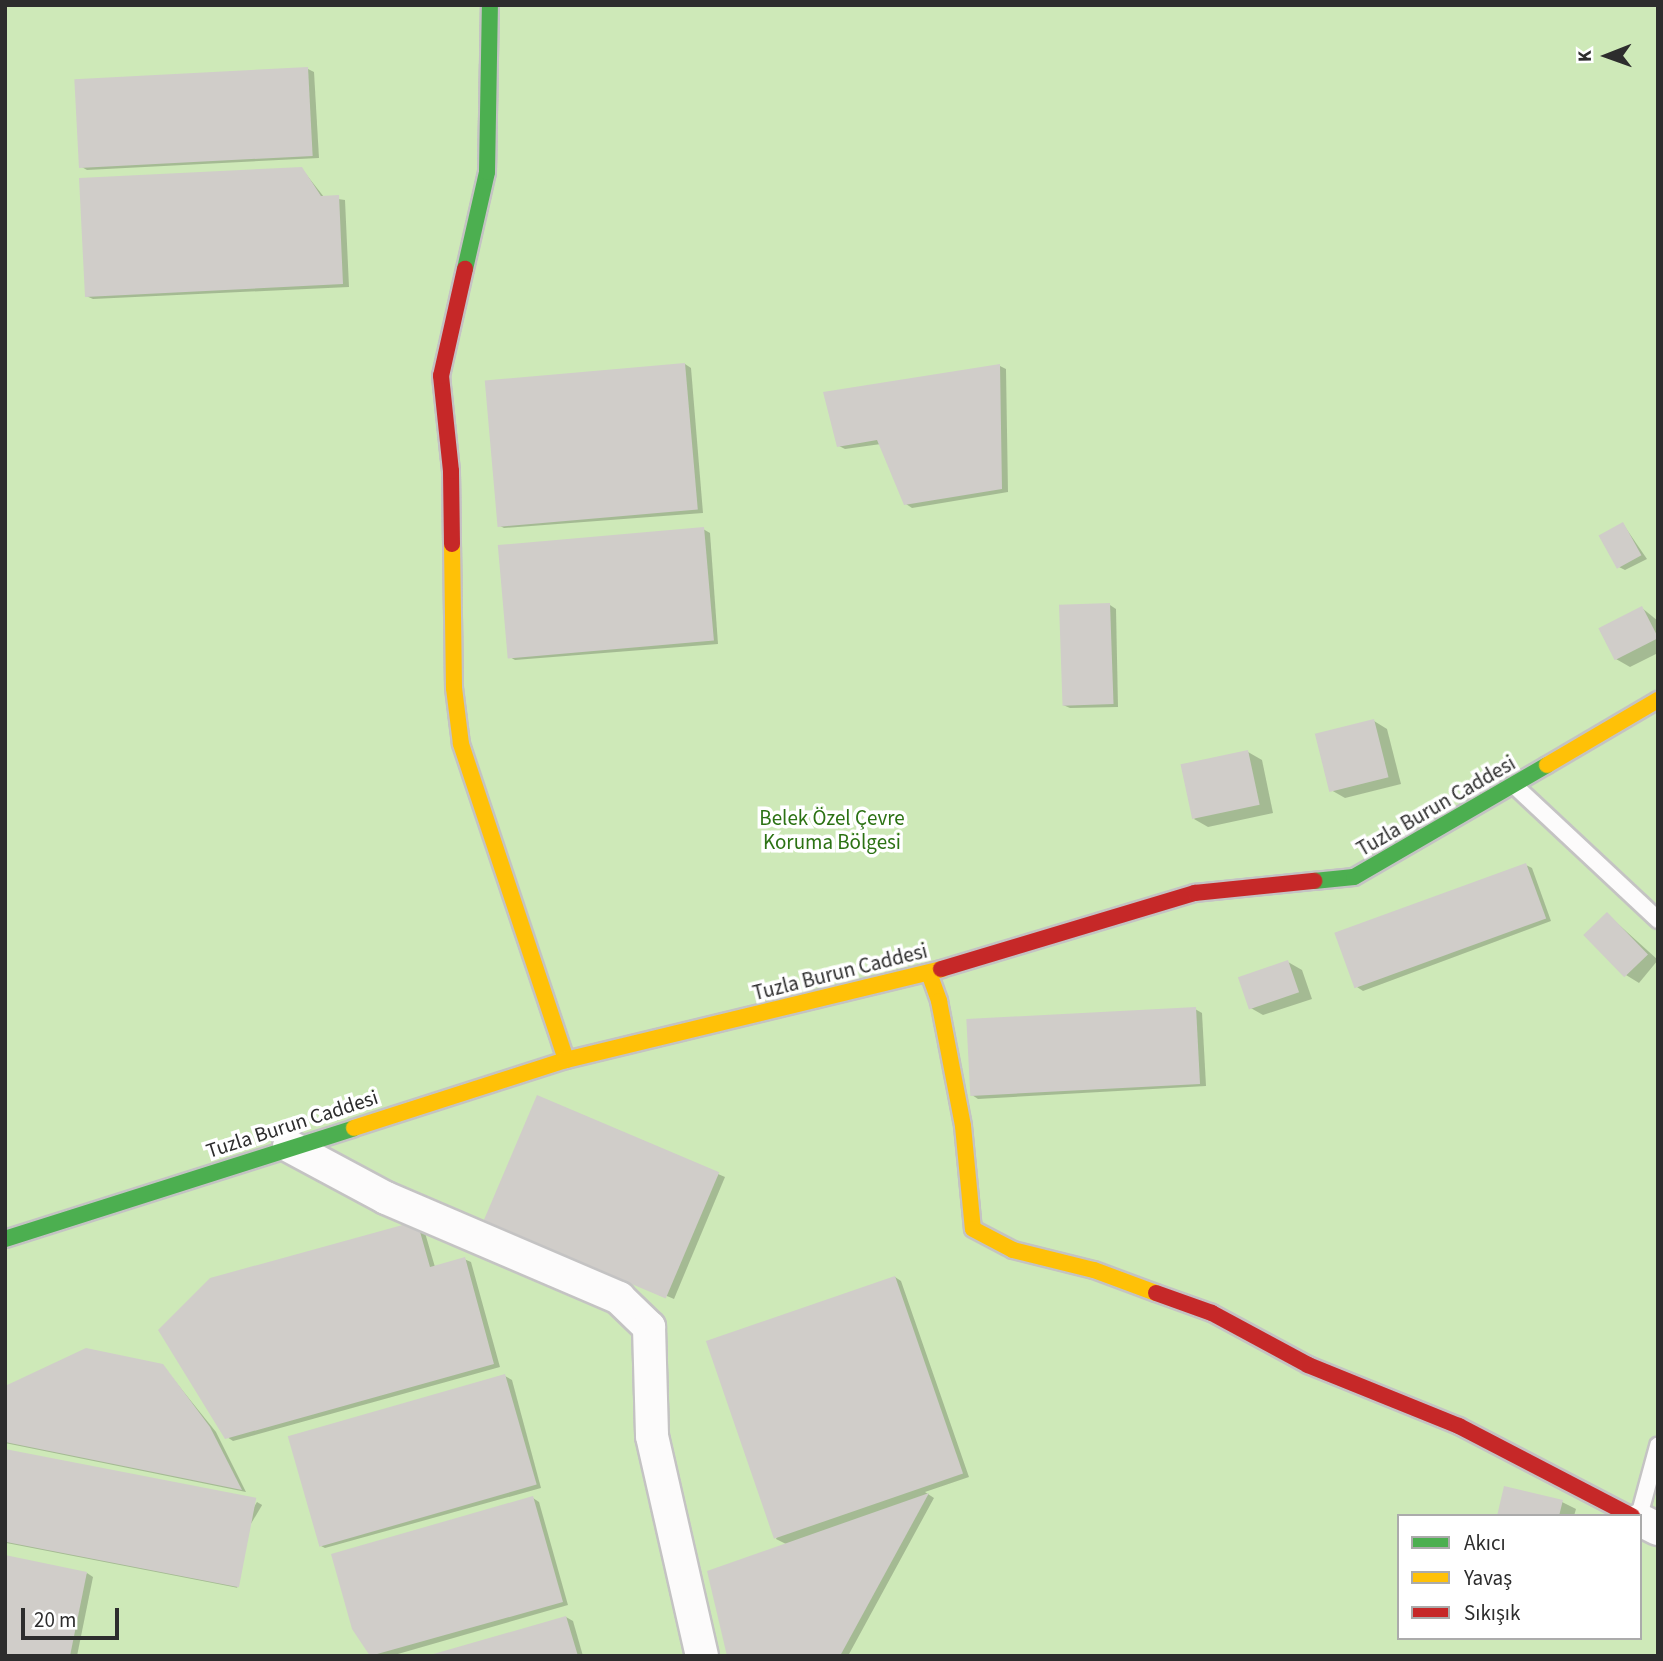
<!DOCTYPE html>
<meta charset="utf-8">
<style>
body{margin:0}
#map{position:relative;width:1663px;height:1661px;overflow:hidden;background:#ebe7e2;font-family:"Source Sans 3",sans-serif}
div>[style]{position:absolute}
.green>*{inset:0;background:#cee9b8}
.shadow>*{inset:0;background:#0003;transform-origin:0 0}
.building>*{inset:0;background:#d0cdc9;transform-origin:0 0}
.roads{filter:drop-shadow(2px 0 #c4c3c3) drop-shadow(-2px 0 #c4c3c3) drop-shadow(0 2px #c4c3c3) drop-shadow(0 -2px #c4c3c3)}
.lane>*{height:16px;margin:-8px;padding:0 8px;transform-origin:8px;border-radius:8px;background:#fcfbfb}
.street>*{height:32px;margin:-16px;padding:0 16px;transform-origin:16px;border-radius:16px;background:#fcfbfb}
.fast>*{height:16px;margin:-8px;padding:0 8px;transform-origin:8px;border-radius:8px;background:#4caf50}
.slow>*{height:16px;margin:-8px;padding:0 8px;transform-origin:8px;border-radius:8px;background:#ffc107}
.jam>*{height:16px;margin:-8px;padding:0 8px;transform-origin:8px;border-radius:8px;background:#c62828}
span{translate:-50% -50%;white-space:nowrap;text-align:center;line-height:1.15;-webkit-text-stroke:7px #fff;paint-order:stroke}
.street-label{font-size:21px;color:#2d2d2d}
.park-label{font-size:21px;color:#2c7214}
.frame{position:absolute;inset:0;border:7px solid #2d2d2d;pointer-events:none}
.legend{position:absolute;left:1397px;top:1514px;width:245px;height:126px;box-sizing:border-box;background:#fff;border:2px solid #ababab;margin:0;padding:9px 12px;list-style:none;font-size:21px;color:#2d2d2d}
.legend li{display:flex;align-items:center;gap:14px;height:35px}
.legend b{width:35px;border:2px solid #ababab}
.north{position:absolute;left:1572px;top:21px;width:70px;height:70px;-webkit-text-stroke:5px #fff;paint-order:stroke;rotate:269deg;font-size:19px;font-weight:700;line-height:28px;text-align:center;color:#2d2d2d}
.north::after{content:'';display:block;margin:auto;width:24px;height:32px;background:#2d2d2d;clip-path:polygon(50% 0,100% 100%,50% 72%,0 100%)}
.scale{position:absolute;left:21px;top:1608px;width:98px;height:32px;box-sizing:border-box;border:4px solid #2d2d2d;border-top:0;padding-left:9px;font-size:21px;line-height:24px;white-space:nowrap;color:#2d2d2d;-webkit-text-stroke:5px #fff;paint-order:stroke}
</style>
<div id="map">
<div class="green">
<i style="clip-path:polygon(evenodd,5px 5px,1658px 5px,1658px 1656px,5px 1656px,5px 5px,1399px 1516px,1640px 1516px,1640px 1638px,1399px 1638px,1399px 1516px)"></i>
</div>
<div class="shadow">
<i style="clip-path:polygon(308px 69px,314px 72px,319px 158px,87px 170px,80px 166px)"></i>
<i style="clip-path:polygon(302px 169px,324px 197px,345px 200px,349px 287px,93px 299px,86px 296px)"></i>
<i style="clip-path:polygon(685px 364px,691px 368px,703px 513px,504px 528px,498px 525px)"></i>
<i style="clip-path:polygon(1000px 366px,1006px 369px,1008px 492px,912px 508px,906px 504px,881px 444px,845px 449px,839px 446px)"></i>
<i style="clip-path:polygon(1623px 524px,1647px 559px,1625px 570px,1619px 567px)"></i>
<i style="clip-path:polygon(703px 529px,710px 533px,718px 644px,515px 660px,508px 656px)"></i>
<i style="clip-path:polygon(1110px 605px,1116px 609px,1118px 707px,1070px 708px,1063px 705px)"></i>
<i style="clip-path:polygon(1642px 608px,1658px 621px,1658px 653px,1630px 667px,1616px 659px)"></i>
<i style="clip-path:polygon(1374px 721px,1387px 729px,1401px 784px,1345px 798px,1331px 790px)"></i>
<i style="clip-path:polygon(1248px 752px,1262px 760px,1273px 813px,1208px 827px,1194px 819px)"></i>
<i style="clip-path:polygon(1526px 865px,1532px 868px,1551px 921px,1363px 991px,1357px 987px)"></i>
<i style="clip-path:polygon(1607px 914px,1658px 960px,1639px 983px,1626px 975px)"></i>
<i style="clip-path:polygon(1288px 962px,1302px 970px,1312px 999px,1263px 1015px,1249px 1007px)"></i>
<i style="clip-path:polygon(1195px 1009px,1202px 1013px,1206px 1086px,978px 1099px,972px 1095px)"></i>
<i style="clip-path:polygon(538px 1097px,725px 1177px,674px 1299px,511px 1230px)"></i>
<i style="clip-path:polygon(423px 1226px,435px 1267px,464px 1259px,471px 1262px,500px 1367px,233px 1441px,227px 1437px,160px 1330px)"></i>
<i style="clip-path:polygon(895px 1277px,901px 1281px,969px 1477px,925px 1492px,934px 1498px,848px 1656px,729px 1656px,786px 1544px,776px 1539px)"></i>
<i style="clip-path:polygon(162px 1365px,216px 1432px,246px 1492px,5px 1443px,5px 1387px)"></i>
<i style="clip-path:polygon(505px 1376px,512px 1380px,541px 1488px,325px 1548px,319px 1545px)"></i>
<i style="left:5px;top:1451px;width:254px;height:90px;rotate:11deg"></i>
<i style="clip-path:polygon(533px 1498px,539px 1502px,568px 1605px,391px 1656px,372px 1656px,353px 1628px)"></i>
<i style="left:257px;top:1502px;width:6px;height:89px;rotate:31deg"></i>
<i style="clip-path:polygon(1562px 1502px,1576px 1509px,1574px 1516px,1499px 1516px)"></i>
<i style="clip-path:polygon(87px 1573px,93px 1577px,77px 1656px,5px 1656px)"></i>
<i style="clip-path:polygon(566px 1617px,573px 1621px,583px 1656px,434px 1656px)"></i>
</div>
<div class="building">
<i style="left:308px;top:67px;width:89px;height:234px;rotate:87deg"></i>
<i style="clip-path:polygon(302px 167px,321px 196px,339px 195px,343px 284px,85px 297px,79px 178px)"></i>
<i style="left:685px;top:363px;width:147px;height:201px;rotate:85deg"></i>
<i style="clip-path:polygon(1000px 364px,1002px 489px,904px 505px,877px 440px,837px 447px,823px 392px)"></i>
<i style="left:1623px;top:522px;width:38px;height:28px;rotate:61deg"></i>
<i style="left:704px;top:527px;width:114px;height:207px;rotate:85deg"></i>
<i style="left:1110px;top:603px;width:101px;height:51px;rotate:88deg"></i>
<i style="left:1642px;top:606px;width:36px;height:49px;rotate:63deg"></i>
<i style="left:1374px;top:719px;width:60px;height:61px;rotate:76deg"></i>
<i style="left:1248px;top:750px;width:56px;height:69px;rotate:78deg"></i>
<i style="left:1526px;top:863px;width:59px;height:204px;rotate:70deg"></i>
<i style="left:1607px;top:912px;width:59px;height:33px;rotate:46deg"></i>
<i style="left:1288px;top:960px;width:34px;height:53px;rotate:71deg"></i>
<i style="left:1196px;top:1007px;width:77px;height:230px;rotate:87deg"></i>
<i style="left:537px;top:1095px;width:198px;height:137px;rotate:23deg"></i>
<i style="clip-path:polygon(417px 1221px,430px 1267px,465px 1257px,494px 1364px,225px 1439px,158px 1330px,210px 1278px)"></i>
<i style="left:895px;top:1276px;width:209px;height:200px;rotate:71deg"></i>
<i style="clip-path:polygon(86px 1348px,163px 1364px,210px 1427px,242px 1490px,5px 1442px,5px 1386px)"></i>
<i style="left:505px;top:1374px;width:115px;height:226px;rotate:74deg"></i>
<i style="left:5px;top:1449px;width:256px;height:91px;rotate:11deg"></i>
<i style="clip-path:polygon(1504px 1486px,1563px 1500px,1559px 1516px,1497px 1516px)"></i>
<i style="clip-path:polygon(929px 1493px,840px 1656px,727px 1656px,707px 1571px)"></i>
<i style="clip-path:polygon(533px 1496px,563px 1602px,370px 1656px,352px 1629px,331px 1554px)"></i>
<i style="clip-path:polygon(5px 1555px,87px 1572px,70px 1656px,5px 1656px)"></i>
<i style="clip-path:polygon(566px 1616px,578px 1656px,430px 1656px,430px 1655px)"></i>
</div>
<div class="roads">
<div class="lane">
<i style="left:1515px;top:786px;width:196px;rotate:43.1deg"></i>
<i style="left:1639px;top:1516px;width:73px;rotate:-74.8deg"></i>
</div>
<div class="street">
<i style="left:289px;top:1146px;width:110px;rotate:28.2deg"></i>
<i style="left:386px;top:1198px;width:254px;rotate:23.2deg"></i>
<i style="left:619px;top:1298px;width:42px;rotate:44deg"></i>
<i style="left:649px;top:1327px;width:109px;rotate:88.4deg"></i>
<i style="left:652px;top:1436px;width:226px;rotate:77.2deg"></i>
<i style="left:1640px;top:1520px;width:20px;rotate:27deg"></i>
</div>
<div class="fast">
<i style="left:465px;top:269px;width:99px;rotate:-77.2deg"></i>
<i style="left:487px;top:172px;width:167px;rotate:-89deg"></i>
<i style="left:1314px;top:881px;width:40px;rotate:-5.7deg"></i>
<i style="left:1354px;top:877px;width:223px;rotate:-30.1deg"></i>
<i style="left:5px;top:1239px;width:366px;rotate:-17.6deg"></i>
</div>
<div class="slow">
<i style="left:452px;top:544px;width:144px;rotate:89.2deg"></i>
<i style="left:454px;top:688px;width:56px;rotate:82.9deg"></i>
<i style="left:461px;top:744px;width:333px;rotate:71.6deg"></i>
<i style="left:1547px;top:765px;width:129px;rotate:-30.4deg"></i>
<i style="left:929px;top:973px;width:30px;rotate:70deg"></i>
<i style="left:939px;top:1001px;width:127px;rotate:79.1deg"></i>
<i style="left:963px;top:1126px;width:103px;rotate:84.5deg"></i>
<i style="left:973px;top:1229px;width:45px;rotate:27.7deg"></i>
<i style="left:1013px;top:1250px;width:83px;rotate:13.9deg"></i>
<i style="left:1094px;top:1270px;width:66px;rotate:20.4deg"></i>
<i style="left:354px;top:1128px;width:223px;rotate:-17.8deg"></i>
<i style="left:566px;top:1060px;width:386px;rotate:-13.6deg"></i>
</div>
<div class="jam">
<i style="left:452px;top:544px;width:73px;rotate:-90.8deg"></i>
<i style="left:451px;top:471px;width:96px;rotate:-96deg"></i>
<i style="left:441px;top:376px;width:110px;rotate:-77.4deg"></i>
<i style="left:941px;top:969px;width:265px;rotate:-16.7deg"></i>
<i style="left:1195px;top:893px;width:120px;rotate:-5.8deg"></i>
<i style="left:1156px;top:1293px;width:59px;rotate:19.7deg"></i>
<i style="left:1212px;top:1313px;width:109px;rotate:28.4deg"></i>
<i style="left:1308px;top:1365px;width:163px;rotate:22deg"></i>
<i style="left:1459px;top:1426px;width:195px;rotate:27.5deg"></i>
</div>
</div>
<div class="street-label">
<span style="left:1436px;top:806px;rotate:-30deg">Tuzla Burun Caddesi</span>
<span style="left:840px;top:972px;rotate:-14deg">Tuzla Burun Caddesi</span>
<span style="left:292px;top:1124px;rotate:-18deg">Tuzla Burun Caddesi</span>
</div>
<div class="park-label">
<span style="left:832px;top:830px">Belek Özel Çevre<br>Koruma Bölgesi</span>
</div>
<div class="frame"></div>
<ul class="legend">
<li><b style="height:9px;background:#4caf50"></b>Akıcı</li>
<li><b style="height:9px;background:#ffc107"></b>Yavaş</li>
<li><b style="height:9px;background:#c62828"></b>Sıkışık</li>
</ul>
<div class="north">K</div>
<div class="scale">20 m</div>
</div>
